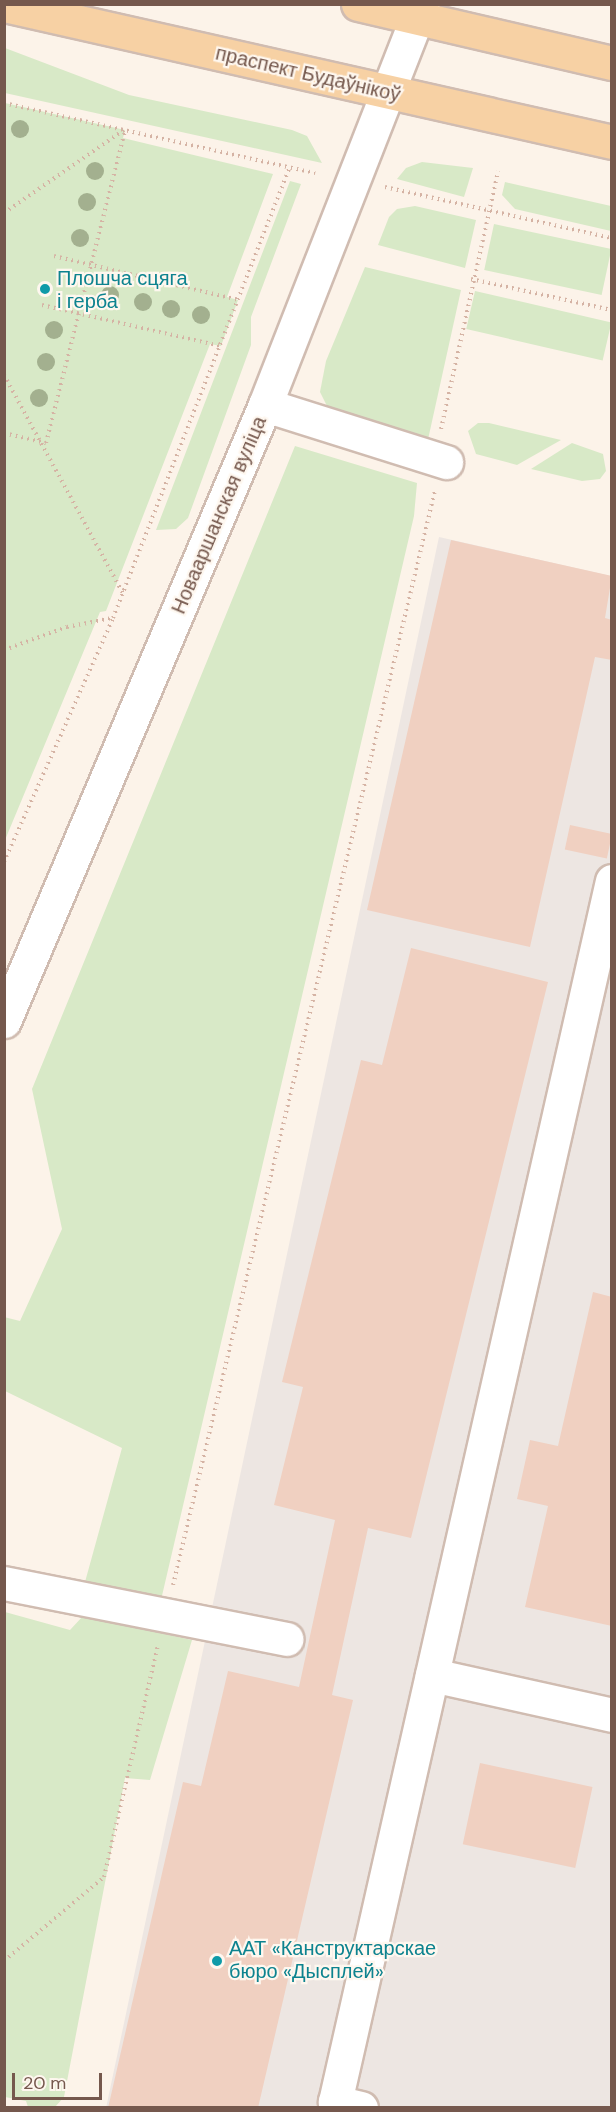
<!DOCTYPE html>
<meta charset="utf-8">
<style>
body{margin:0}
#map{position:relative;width:616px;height:2112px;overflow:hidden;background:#fcf3e9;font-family:"DM Sans",sans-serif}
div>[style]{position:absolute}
.industrial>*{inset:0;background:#ede6e2}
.green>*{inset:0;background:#d8e9c7;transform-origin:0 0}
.building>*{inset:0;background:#f0d0c1;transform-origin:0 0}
.path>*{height:4px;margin-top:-2px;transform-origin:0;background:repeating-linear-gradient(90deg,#d5b3a4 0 1.5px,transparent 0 6px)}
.roads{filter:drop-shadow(2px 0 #d0bcb1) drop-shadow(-2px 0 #d0bcb1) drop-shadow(0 2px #d0bcb1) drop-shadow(0 -2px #d0bcb1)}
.minor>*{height:33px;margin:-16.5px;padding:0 16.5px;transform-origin:16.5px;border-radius:16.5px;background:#fff}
.major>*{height:33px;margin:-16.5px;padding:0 16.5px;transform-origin:16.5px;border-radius:16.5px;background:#f7d1a4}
.trees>*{width:18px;height:18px;margin:-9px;border-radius:50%;background:#a3b08f}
.dots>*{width:16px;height:16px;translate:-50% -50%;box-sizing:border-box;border:3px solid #fef7ef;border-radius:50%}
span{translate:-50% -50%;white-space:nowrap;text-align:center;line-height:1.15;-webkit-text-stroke:4.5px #fef7ef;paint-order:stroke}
.street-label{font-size:20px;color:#75584d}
.culture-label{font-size:20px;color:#0d838f}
.left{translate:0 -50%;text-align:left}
.frame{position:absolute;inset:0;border:6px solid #75584d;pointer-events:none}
.scale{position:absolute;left:12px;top:2073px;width:90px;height:27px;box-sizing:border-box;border:3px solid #75584d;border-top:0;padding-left:8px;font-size:18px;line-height:21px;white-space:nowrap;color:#75584d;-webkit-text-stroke:4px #fef7ef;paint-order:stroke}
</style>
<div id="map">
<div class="industrial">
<i style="clip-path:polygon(439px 537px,611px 576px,611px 2107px,106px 2108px)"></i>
</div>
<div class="green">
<i style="clip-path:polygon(5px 48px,129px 95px,292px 130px,307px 136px,322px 163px,5px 93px)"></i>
<i style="clip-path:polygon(5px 103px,125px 130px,123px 138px,273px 174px,227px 297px,238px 300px,221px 346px,210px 344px,106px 611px,100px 612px,5px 840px)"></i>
<i style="clip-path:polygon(422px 162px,473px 168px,464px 197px,397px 179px,406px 168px)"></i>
<i style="clip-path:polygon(290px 181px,301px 184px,251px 317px,251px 345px,188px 518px,176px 529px,156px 530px)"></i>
<i style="clip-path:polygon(505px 182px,611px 206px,611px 231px,515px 209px,502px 195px)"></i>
<i style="clip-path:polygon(415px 206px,476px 220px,465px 268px,378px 245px,389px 217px,397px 209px)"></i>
<i style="left:494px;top:224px;width:120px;height:47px;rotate:12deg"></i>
<i style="clip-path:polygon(365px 267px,461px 290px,427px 444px,328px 408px,320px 392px,326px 361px)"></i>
<i style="left:475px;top:291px;width:140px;height:39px;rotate:13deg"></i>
<i style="clip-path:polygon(478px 423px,489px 423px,561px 440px,517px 465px,476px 454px,468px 431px)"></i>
<i style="clip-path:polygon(572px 443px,603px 454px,606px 471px,600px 479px,582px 481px,531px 469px)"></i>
<i style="clip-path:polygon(295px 446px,417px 483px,414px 516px,161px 1600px,85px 1582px,122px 1448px,5px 1391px,4px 1317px,20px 1321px,62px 1229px,32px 1089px)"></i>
<i style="clip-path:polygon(5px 1612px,70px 1630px,83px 1616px,192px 1640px,150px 1780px,125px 1778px,64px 2097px,55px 2107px,28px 2107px,26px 2101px,5px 2097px)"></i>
</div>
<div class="building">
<i style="clip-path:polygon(451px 540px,612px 576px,605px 618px,612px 620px,612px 660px,595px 657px,530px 947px,367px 910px)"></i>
<i style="left:570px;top:825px;width:43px;height:25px;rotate:12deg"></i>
<i style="clip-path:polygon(411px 948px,548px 982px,411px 1538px,368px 1528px,332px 1695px,353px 1700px,258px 2108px,108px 2108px,183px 1782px,201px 1786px,228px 1671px,299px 1687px,335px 1520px,274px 1505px,303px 1387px,282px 1382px,361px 1060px,382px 1065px)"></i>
<i style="clip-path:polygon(593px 1292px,612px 1297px,612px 1626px,525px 1607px,548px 1506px,517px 1499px,530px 1440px,558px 1446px)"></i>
<i style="left:480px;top:1763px;width:115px;height:83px;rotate:12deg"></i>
</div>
<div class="path">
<i style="left:4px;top:103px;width:319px;rotate:12.7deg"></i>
<i style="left:385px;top:187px;width:233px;rotate:12.7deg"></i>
<i style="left:4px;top:213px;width:146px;rotate:-34.7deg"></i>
<i style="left:54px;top:256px;width:189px;rotate:13.4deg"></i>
<i style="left:471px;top:279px;width:144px;rotate:12.4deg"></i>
<i style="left:42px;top:305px;width:184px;rotate:12.9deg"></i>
<i style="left:4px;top:375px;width:248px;rotate:61.4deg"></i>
<i style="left:441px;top:429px;width:264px;rotate:-77.5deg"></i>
<i style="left:4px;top:433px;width:43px;rotate:13.4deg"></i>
<i style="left:46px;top:443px;width:323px;rotate:-75.8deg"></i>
<i style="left:4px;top:650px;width:67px;rotate:-20.1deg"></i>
<i style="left:67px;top:627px;width:46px;rotate:-11.3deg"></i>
<i style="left:4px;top:862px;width:267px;rotate:-65.9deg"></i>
<i style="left:113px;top:618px;width:484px;rotate:-68.6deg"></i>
<i style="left:173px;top:1585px;width:1126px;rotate:-76.54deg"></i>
<i style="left:4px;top:1961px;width:131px;rotate:-40deg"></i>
<i style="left:104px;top:1877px;width:238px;rotate:-76.9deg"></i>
</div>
<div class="roads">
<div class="minor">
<i style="left:265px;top:405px;width:190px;rotate:17.5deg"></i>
<i style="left:4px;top:1021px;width:669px;rotate:-67.04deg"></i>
<i style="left:265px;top:405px;width:431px;rotate:-68.6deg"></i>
<i style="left:4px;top:1583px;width:288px;rotate:11.2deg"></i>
<i style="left:432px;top:1675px;width:184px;rotate:12.5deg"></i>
<i style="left:361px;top:2108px;width:27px;rotate:-167deg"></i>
<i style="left:335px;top:2102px;width:1252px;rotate:-77.22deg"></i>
</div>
<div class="major">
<i style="left:358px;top:4px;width:261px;rotate:13.1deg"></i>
<i style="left:4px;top:5px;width:623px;rotate:12.7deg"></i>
</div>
</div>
<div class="trees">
<i style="left:20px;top:129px"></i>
<i style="left:95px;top:171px"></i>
<i style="left:87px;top:202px"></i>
<i style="left:80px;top:238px"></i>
<i style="left:110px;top:295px"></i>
<i style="left:143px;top:302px"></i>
<i style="left:171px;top:309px"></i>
<i style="left:201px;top:315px"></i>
<i style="left:54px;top:330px"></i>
<i style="left:46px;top:362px"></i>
<i style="left:39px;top:398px"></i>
</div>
<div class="dots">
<i style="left:45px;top:289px;background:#0f9aa8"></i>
<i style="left:217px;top:1961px;background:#0f9aa8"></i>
</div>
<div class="street-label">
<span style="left:308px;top:74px;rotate:13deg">праспект Будаўнікоў</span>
<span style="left:219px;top:515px;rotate:-67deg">Новааршанская вуліца</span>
</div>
<div class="culture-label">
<span class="left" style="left:57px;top:290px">Плошча сцяга<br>і герба</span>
<span class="left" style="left:229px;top:1960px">ААТ «Канструктарскае<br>бюро «Дысплей»</span>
</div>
<div class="frame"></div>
<div class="scale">20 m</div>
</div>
